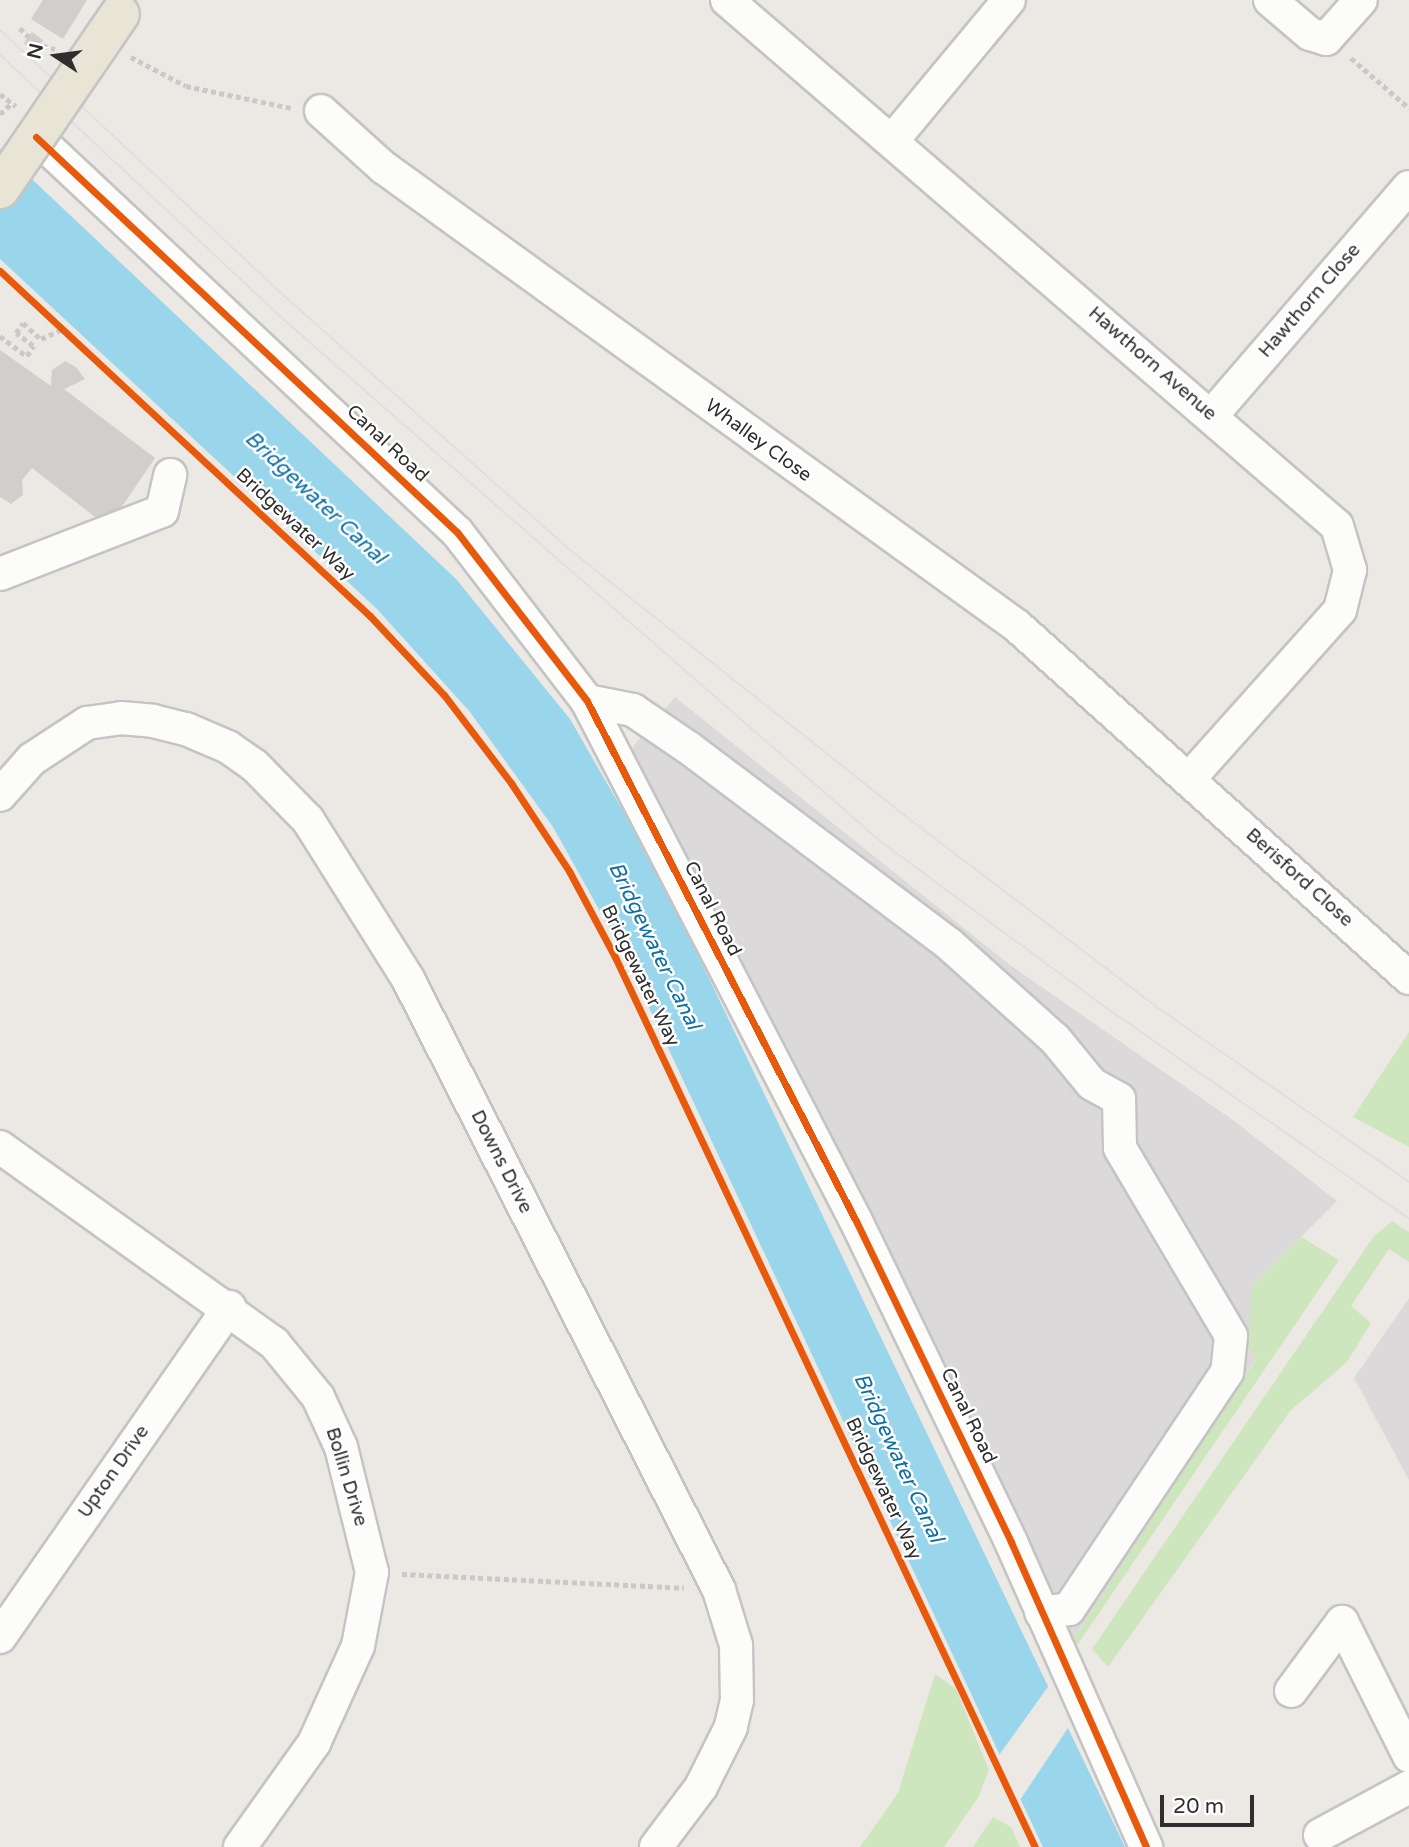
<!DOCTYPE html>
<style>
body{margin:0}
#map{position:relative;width:1409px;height:1847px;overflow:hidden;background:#ece8e4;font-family:"Varela Round",sans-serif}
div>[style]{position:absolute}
.industrial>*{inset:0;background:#dcd9db}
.green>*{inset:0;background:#cee6be}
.water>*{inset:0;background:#99d6ec}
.pier>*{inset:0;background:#ece8e4}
.building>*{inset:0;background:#d1cecb;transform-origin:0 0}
.path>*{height:4.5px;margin-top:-2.25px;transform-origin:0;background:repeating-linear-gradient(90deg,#c9c9c8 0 5px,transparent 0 8.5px)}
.roads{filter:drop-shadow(2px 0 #c5c4c5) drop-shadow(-2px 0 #c5c4c5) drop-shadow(0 2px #c5c4c5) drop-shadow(0 -2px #c5c4c5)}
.minor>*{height:32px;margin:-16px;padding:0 16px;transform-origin:16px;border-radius:16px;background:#fcfcfb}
.tram>*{height:2px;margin:-1px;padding:0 1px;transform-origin:1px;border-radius:1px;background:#dfdfe1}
.bridges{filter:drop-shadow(2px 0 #c6c5c4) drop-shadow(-2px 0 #c6c5c4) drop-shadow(0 2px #c6c5c4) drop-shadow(0 -2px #c6c5c4)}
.major-bridge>*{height:38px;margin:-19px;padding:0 19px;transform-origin:19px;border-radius:19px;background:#e8e4d6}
.cycleway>*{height:7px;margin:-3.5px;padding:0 3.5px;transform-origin:3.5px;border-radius:3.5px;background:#e8590c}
span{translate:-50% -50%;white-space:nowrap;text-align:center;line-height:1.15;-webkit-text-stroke:5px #fff;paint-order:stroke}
.street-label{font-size:19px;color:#2e2e2e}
.water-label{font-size:21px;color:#0d6fa3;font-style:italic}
.north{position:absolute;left:21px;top:21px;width:70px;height:70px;-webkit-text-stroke:5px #fff;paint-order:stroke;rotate:283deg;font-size:19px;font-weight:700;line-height:28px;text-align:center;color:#2e2e2e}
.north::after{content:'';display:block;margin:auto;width:24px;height:32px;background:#2e2e2e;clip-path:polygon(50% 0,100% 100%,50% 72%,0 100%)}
.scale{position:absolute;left:1160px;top:1795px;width:94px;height:32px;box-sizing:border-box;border:4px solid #2e2e2e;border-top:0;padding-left:9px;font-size:21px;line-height:24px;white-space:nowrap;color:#2e2e2e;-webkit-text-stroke:5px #fff;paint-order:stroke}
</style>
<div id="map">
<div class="industrial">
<i style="clip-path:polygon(675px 697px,1010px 965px,1233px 1120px,1337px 1201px,1251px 1287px,1257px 1357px,1070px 1644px,851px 1185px,698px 876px,631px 757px,634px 745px)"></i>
<i style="clip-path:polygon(1409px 1298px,1409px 1480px,1354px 1378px)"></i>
</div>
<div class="green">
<i style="clip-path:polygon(1409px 1032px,1409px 1147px,1353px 1117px)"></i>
<i style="clip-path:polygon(1392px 1221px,1409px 1232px,1409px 1262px,1389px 1249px,1351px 1306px,1371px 1323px,1347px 1362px,1290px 1411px,1108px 1667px,1092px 1649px,1374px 1236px)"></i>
<i style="clip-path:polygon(1301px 1237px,1339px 1260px,1076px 1647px,1070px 1644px,1257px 1358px,1249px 1350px,1251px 1287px)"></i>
<i style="clip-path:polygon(935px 1674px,956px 1689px,989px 1770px,979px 1796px,944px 1847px,860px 1847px,898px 1793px)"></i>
<i style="clip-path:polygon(993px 1817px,1011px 1827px,1020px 1847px,973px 1847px)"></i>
</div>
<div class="water">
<i style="clip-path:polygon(0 149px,456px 579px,570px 719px,659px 874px,1125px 1847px,1043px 1847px,624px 954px,553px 827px,470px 712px,377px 609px,0 259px)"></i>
</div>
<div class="pier">
<i style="clip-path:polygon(1050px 1684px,1070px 1725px,1018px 1803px,997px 1758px)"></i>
</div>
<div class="building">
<i style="clip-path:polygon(43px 0,87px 0,63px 39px,31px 19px)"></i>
<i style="left:32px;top:32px;width:14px;height:14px;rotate:36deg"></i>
<i style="clip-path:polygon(0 350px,51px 386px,52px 370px,65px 361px,76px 367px,85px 379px,64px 389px,155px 458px,108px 527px,32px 468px,22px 480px,23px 495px,11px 504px,0 497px)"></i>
</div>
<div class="path">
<i style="left:20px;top:28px;width:21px;rotate:45deg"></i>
<i style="left:35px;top:43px;width:21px;rotate:17deg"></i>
<i style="left:131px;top:57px;width:62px;rotate:27.8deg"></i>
<i style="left:186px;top:86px;width:107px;rotate:11.8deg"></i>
<i style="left:1351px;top:58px;width:77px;rotate:40.8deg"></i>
<i style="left:0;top:94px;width:20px;rotate:37deg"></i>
<i style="left:0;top:114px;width:16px;rotate:-43deg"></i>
<i style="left:0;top:336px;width:34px;rotate:37deg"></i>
<i style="left:27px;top:356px;width:12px;rotate:-59deg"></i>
<i style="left:33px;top:346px;width:21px;rotate:-143deg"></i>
<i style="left:16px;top:333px;width:12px;rotate:-55deg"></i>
<i style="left:23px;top:323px;width:24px;rotate:42deg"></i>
<i style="left:41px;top:339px;width:23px;rotate:-25deg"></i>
<i style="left:402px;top:1574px;width:282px;rotate:2.8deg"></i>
</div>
<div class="roads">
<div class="minor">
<i style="left:727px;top:0;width:805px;rotate:40.77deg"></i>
<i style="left:1337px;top:526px;width:46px;rotate:73.5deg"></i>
<i style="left:1350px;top:570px;width:41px;rotate:104deg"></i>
<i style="left:1340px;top:610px;width:227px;rotate:131.8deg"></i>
<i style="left:1270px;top:0;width:52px;rotate:40.4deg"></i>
<i style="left:1310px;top:34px;width:17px;rotate:17deg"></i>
<i style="left:1326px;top:39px;width:52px;rotate:-48.1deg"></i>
<i style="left:321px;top:111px;width:84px;rotate:42.1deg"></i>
<i style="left:383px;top:167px;width:783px;rotate:35.9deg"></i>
<i style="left:1017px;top:626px;width:527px;rotate:41.92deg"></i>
<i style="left:36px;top:137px;width:577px;rotate:43.18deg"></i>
<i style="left:457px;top:532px;width:213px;rotate:52.4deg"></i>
<i style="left:587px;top:701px;width:585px;rotate:62.65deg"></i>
<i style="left:856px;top:1221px;width:356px;rotate:64.2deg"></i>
<i style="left:1011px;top:1542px;width:334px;rotate:66.1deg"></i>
<i style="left:892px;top:141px;width:183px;rotate:-50.3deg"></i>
<i style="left:1212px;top:415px;width:301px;rotate:-49.2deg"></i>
<i style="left:0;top:574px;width:174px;rotate:-21.3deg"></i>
<i style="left:162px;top:511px;width:37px;rotate:-77deg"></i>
<i style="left:587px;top:701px;width:47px;rotate:11.1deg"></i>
<i style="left:633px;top:710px;width:68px;rotate:34.2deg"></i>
<i style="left:689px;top:748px;width:326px;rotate:37deg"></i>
<i style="left:949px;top:944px;width:142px;rotate:41.9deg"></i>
<i style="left:1055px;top:1039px;width:58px;rotate:50.6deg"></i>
<i style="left:1092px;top:1084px;width:31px;rotate:29deg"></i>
<i style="left:1119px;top:1099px;width:49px;rotate:88.8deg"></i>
<i style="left:1120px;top:1148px;width:218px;rotate:59.4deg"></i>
<i style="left:1231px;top:1336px;width:36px;rotate:96deg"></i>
<i style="left:1227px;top:1372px;width:285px;rotate:123.7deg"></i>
<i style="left:1069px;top:1609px;width:28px;rotate:172deg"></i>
<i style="left:0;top:795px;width:48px;rotate:-48.4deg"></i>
<i style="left:32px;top:759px;width:66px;rotate:-33.2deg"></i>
<i style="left:87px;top:723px;width:34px;rotate:-8deg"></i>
<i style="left:121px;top:718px;width:32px;rotate:5deg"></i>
<i style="left:153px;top:721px;width:34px;rotate:14deg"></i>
<i style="left:186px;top:729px;width:46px;rotate:23.2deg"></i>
<i style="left:228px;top:747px;width:32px;rotate:35deg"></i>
<i style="left:254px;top:765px;width:77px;rotate:45.5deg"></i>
<i style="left:308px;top:820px;width:188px;rotate:57.8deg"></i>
<i style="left:408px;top:979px;width:686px;rotate:63.02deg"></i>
<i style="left:719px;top:1590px;width:58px;rotate:72.8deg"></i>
<i style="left:736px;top:1645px;width:55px;rotate:89deg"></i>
<i style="left:737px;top:1700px;width:28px;rotate:103deg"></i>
<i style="left:731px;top:1727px;width:67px;rotate:116.6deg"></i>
<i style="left:701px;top:1787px;width:75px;rotate:126.9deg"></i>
<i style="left:0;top:1147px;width:337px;rotate:35.6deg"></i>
<i style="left:274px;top:1343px;width:70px;rotate:50.8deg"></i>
<i style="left:318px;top:1397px;width:55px;rotate:65.3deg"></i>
<i style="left:341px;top:1447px;width:129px;rotate:76.1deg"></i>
<i style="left:372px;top:1572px;width:75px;rotate:100.7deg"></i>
<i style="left:358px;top:1646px;width:107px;rotate:114.4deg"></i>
<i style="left:314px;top:1743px;width:128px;rotate:125.4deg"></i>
<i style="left:0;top:1637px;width:402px;rotate:-55.2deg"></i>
<i style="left:1291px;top:1691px;width:86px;rotate:-53.5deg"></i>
<i style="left:1342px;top:1622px;width:150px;rotate:63.4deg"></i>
<i style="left:1320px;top:1835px;width:101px;rotate:-28.3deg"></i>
</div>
</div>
<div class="tram">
<i style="left:0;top:30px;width:401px;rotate:43.1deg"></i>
<i style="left:293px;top:304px;width:377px;rotate:41.6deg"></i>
<i style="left:575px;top:554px;width:420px;rotate:38.4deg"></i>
<i style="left:904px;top:815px;width:319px;rotate:37.2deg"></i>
<i style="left:1158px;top:1008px;width:305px;rotate:34.7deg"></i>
<i style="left:0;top:55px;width:396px;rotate:43deg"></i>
<i style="left:290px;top:325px;width:784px;rotate:41.17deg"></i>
<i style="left:880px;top:841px;width:275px;rotate:36.4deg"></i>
<i style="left:1101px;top:1004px;width:376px;rotate:34.9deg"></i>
</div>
<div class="bridges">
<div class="major-bridge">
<i style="left:0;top:189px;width:212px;rotate:-55.6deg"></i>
</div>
</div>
<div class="cycleway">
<i style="left:36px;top:137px;width:577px;rotate:43.18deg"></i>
<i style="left:457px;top:532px;width:213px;rotate:52.4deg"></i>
<i style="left:587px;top:701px;width:585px;rotate:62.65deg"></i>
<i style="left:856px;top:1221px;width:356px;rotate:64.2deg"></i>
<i style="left:1011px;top:1542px;width:334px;rotate:66.1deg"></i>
<i style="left:0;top:271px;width:506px;rotate:43deg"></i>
<i style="left:370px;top:616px;width:108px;rotate:46.9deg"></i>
<i style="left:444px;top:695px;width:111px;rotate:52.7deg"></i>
<i style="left:511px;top:783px;width:105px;rotate:56.6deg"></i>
<i style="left:569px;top:871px;width:98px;rotate:61.9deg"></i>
<i style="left:615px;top:957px;width:984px;rotate:64.74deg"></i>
</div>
<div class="street-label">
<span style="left:1310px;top:301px;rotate:-49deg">Hawthorn Close</span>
<span style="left:1152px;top:364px;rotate:41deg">Hawthorn Avenue</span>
<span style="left:758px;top:441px;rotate:36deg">Whalley Close</span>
<span style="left:387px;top:444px;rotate:43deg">Canal Road</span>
<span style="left:295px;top:525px;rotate:43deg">Bridgewater Way</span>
<span style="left:1299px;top:878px;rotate:42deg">Berisford Close</span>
<span style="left:712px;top:909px;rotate:63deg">Canal Road</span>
<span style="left:640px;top:976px;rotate:64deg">Bridgewater Way</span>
<span style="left:501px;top:1162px;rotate:63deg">Downs Drive</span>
<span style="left:968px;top:1416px;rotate:64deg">Canal Road</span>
<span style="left:114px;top:1472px;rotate:-55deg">Upton Drive</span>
<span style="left:346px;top:1477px;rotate:73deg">Bollin Drive</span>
<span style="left:883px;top:1489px;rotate:65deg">Bridgewater Way</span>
</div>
<div class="water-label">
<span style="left:315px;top:498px;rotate:43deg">Bridgewater Canal</span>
<span style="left:654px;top:946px;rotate:64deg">Bridgewater Canal</span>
<span style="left:898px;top:1458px;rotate:65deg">Bridgewater Canal</span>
</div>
<div class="north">N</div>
<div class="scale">20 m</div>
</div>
